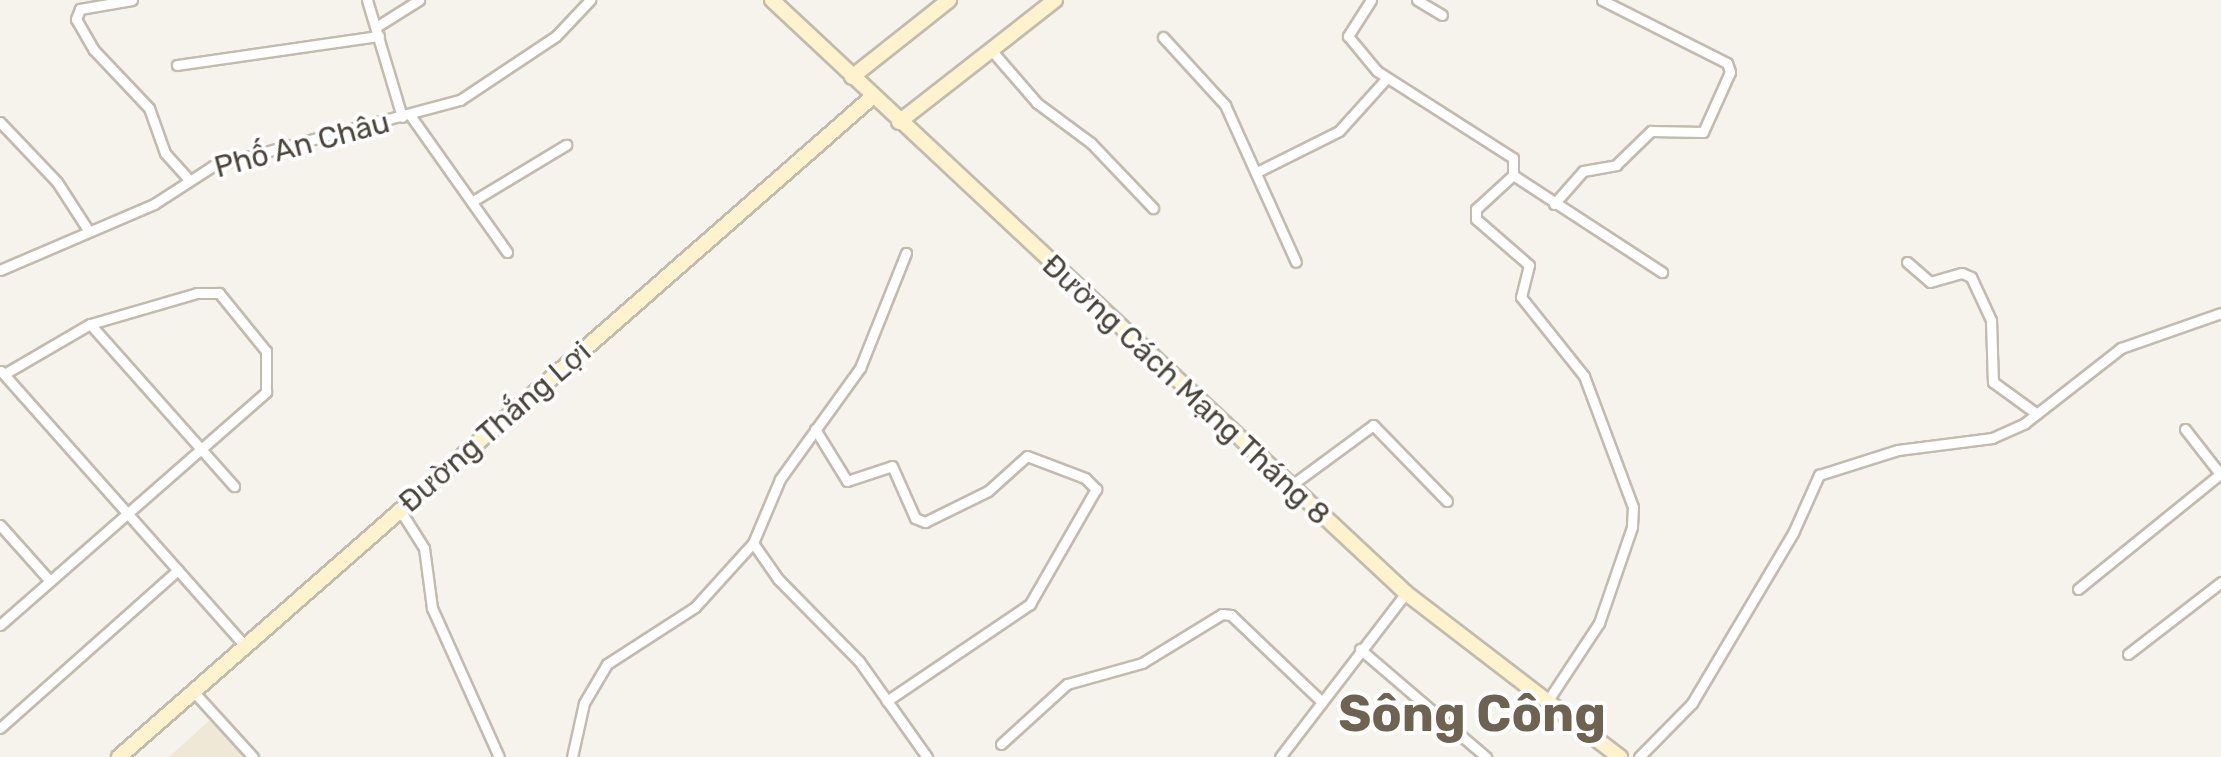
<!DOCTYPE html>
<meta charset="utf-8">
<style>
body{margin:0}
#map{position:relative;width:2221px;height:757px;overflow:hidden;background:#f6f3ec;font-family:Rubik,sans-serif}
div>[style]{position:absolute}
.education>*{inset:0;background:#efe8d6}
.roads{filter:drop-shadow(2px 0 #c2bbae) drop-shadow(-2px 0 #c2bbae) drop-shadow(0 2px #c2bbae) drop-shadow(0 -2px #c2bbae)}
.street>*{height:9px;margin:-4.5px;padding:0 4.5px;transform-origin:4.5px;border-radius:4.5px;background:#fff}
.secondary>*{height:14px;margin:-7px;padding:0 7px;transform-origin:7px;border-radius:7px;background:#fff3cd}
span{translate:-50% -50%;white-space:nowrap;text-align:center;line-height:1.15;-webkit-text-stroke:8px #fff;paint-order:stroke}
.street-label{font-size:30px;color:#4b4439}
.town-label{font-size:50px;color:#6e6250;font-weight:700}
</style>
<div id="map">
<div class="education">
<i style="clip-path:polygon(211px 719px,245px 757px,169px 757px)"></i>
</div>
<div class="roads">
<div class="street">
<i style="left:132px;top:0;width:53px;rotate:170.2deg"></i>
<i style="left:80px;top:9px;width:11px;rotate:112deg"></i>
<i style="left:76px;top:19px;width:36px;rotate:60deg"></i>
<i style="left:94px;top:50px;width:80px;rotate:46.5deg"></i>
<i style="left:149px;top:108px;width:48px;rotate:70.4deg"></i>
<i style="left:165px;top:153px;width:36px;rotate:48deg"></i>
<i style="left:367px;top:0;width:122px;rotate:73.3deg"></i>
<i style="left:1371px;top:0;width:43px;rotate:122.6deg"></i>
<i style="left:1348px;top:36px;width:45px;rotate:50.4deg"></i>
<i style="left:1377px;top:71px;width:161px;rotate:32.6deg"></i>
<i style="left:1513px;top:158px;width:17px;rotate:90deg"></i>
<i style="left:1513px;top:175px;width:50px;rotate:137.4deg"></i>
<i style="left:1476px;top:209px;width:10px;rotate:90deg"></i>
<i style="left:1476px;top:219px;width:70px;rotate:41deg"></i>
<i style="left:1529px;top:265px;width:33px;rotate:104deg"></i>
<i style="left:1521px;top:297px;width:101px;rotate:51.4deg"></i>
<i style="left:1584px;top:376px;width:140px;rotate:69.5deg"></i>
<i style="left:1633px;top:507px;width:20px;rotate:93deg"></i>
<i style="left:1632px;top:527px;width:102px;rotate:109deg"></i>
<i style="left:1599px;top:623px;width:95px;rotate:123.4deg"></i>
<i style="left:1417px;top:0;width:29px;rotate:31deg"></i>
<i style="left:376px;top:27px;width:51px;rotate:-32.1deg"></i>
<i style="left:1163px;top:37px;width:92px;rotate:47.6deg"></i>
<i style="left:1225px;top:105px;width:172px;rotate:65.7deg"></i>
<i style="left:992px;top:51px;width:69px;rotate:49.1deg"></i>
<i style="left:1037px;top:103px;width:67px;rotate:36.5deg"></i>
<i style="left:1091px;top:143px;width:90px;rotate:46.4deg"></i>
<i style="left:177px;top:65px;width:204px;rotate:-8.2deg"></i>
<i style="left:410px;top:115px;width:168px;rotate:54.7deg"></i>
<i style="left:0;top:122px;width:83px;rotate:46.5deg"></i>
<i style="left:57px;top:182px;width:57px;rotate:57.1deg"></i>
<i style="left:1259px;top:171px;width:89px;rotate:-26.6deg"></i>
<i style="left:1339px;top:131px;width:70px;rotate:-47.9deg"></i>
<i style="left:1513px;top:175px;width:178px;rotate:33.1deg"></i>
<i style="left:473px;top:201px;width:109px;rotate:-31.1deg"></i>
<i style="left:1554px;top:204px;width:44px;rotate:-48.7deg"></i>
<i style="left:1583px;top:171px;width:34px;rotate:-10deg"></i>
<i style="left:1616px;top:165px;width:49px;rotate:-44.2deg"></i>
<i style="left:1651px;top:131px;width:52px;rotate:1.1deg"></i>
<i style="left:1703px;top:132px;width:66px;rotate:-65.8deg"></i>
<i style="left:1730px;top:72px;width:9px;rotate:-108deg"></i>
<i style="left:1727px;top:63px;width:140px;rotate:-153.3deg"></i>
<i style="left:1907px;top:262px;width:30px;rotate:41deg"></i>
<i style="left:1930px;top:282px;width:33px;rotate:-16deg"></i>
<i style="left:1962px;top:273px;width:10px;rotate:24deg"></i>
<i style="left:1971px;top:277px;width:47px;rotate:65.1deg"></i>
<i style="left:1991px;top:320px;width:62px;rotate:88.2deg"></i>
<i style="left:1993px;top:382px;width:54px;rotate:36deg"></i>
<i style="left:0;top:270px;width:168px;rotate:-23.2deg"></i>
<i style="left:154px;top:204px;width:70px;rotate:-32.8deg"></i>
<i style="left:213px;top:166px;width:256px;rotate:-15deg"></i>
<i style="left:460px;top:100px;width:115px;rotate:-33.7deg"></i>
<i style="left:556px;top:36px;width:50px;rotate:-46.6deg"></i>
<i style="left:90px;top:324px;width:217px;rotate:48.4deg"></i>
<i style="left:1px;top:371px;width:368px;rotate:48.4deg"></i>
<i style="left:815px;top:429px;width:61px;rotate:58.4deg"></i>
<i style="left:847px;top:481px;width:47px;rotate:-18.4deg"></i>
<i style="left:892px;top:466px;width:57px;rotate:66.1deg"></i>
<i style="left:915px;top:518px;width:11px;rotate:22deg"></i>
<i style="left:925px;top:522px;width:70px;rotate:-26.2deg"></i>
<i style="left:988px;top:491px;width:52px;rotate:-41.9deg"></i>
<i style="left:1027px;top:456px;width:62px;rotate:20.8deg"></i>
<i style="left:1085px;top:478px;width:16px;rotate:45deg"></i>
<i style="left:1096px;top:489px;width:133px;rotate:119.9deg"></i>
<i style="left:1030px;top:604px;width:173px;rotate:145.9deg"></i>
<i style="left:2185px;top:429px;width:58px;rotate:52deg"></i>
<i style="left:1289px;top:487px;width:104px;rotate:-36.4deg"></i>
<i style="left:1373px;top:425px;width:106px;rotate:45.8deg"></i>
<i style="left:400px;top:510px;width:45px;rotate:57.7deg"></i>
<i style="left:424px;top:548px;width:61px;rotate:82.4deg"></i>
<i style="left:432px;top:608px;width:163px;rotate:65.8deg"></i>
<i style="left:0;top:525px;width:75px;rotate:48.2deg"></i>
<i style="left:753px;top:543px;width:44px;rotate:55.2deg"></i>
<i style="left:778px;top:579px;width:115px;rotate:45.4deg"></i>
<i style="left:859px;top:661px;width:118px;rotate:54.7deg"></i>
<i style="left:2078px;top:589px;width:184px;rotate:-39deg"></i>
<i style="left:0;top:625px;width:354px;rotate:-41.2deg"></i>
<i style="left:266px;top:392px;width:41px;rotate:-90deg"></i>
<i style="left:266px;top:351px;width:75px;rotate:-129deg"></i>
<i style="left:219px;top:293px;width:22px;rotate:180deg"></i>
<i style="left:197px;top:293px;width:111px;rotate:163.8deg"></i>
<i style="left:90px;top:324px;width:99px;rotate:149.8deg"></i>
<i style="left:1360px;top:649px;width:166px;rotate:40.6deg"></i>
<i style="left:2128px;top:654px;width:118px;rotate:-37.7deg"></i>
<i style="left:193px;top:691px;width:89px;rotate:47.7deg"></i>
<i style="left:0;top:728px;width:238px;rotate:-41.6deg"></i>
<i style="left:1001px;top:744px;width:89px;rotate:-42.3deg"></i>
<i style="left:1067px;top:684px;width:78px;rotate:-15.6deg"></i>
<i style="left:1142px;top:663px;width:94px;rotate:-31.5deg"></i>
<i style="left:1222px;top:614px;width:9px;rotate:6deg"></i>
<i style="left:1231px;top:615px;width:123px;rotate:43.7deg"></i>
<i style="left:572px;top:757px;width:55px;rotate:-77.5deg"></i>
<i style="left:584px;top:703px;width:45px;rotate:-59.5deg"></i>
<i style="left:607px;top:664px;width:105px;rotate:-32.9deg"></i>
<i style="left:695px;top:607px;width:86px;rotate:-47.8deg"></i>
<i style="left:753px;top:543px;width:69px;rotate:-67.1deg"></i>
<i style="left:780px;top:479px;width:137px;rotate:-54.2deg"></i>
<i style="left:860px;top:368px;width:124px;rotate:-68.2deg"></i>
<i style="left:1280px;top:757px;width:207px;rotate:-52.5deg"></i>
<i style="left:1639px;top:757px;width:76px;rotate:-45.5deg"></i>
<i style="left:1692px;top:703px;width:198px;rotate:-59.3deg"></i>
<i style="left:1793px;top:533px;width:64px;rotate:-65.9deg"></i>
<i style="left:1819px;top:475px;width:83px;rotate:-17.6deg"></i>
<i style="left:1898px;top:450px;width:95px;rotate:-7.3deg"></i>
<i style="left:1992px;top:438px;width:36px;rotate:-24deg"></i>
<i style="left:2025px;top:423px;width:122px;rotate:-38deg"></i>
<i style="left:2121px;top:348px;width:106px;rotate:-19.3deg"></i>
</div>
<div class="secondary">
<i style="left:772px;top:0;width:868px;rotate:43.09deg"></i>
<i style="left:1406px;top:593px;width:270px;rotate:37.5deg"></i>
<i style="left:852px;top:77px;width:124px;rotate:-38.4deg"></i>
<i style="left:899px;top:122px;width:198px;rotate:-38deg"></i>
<i style="left:119px;top:757px;width:1001px;rotate:-41.23deg"></i>
</div>
</div>
<div class="street-label">
<span style="left:302px;top:145px;rotate:-15deg">Phố An Châu</span>
<span style="left:1186px;top:390px;rotate:43deg">Đường Cách Mạng Tháng 8</span>
<span style="left:495px;top:427px;rotate:-41deg">Đường Thắng Lợi</span>
</div>
<div class="town-label">
<span style="left:1472px;top:715px">Sông Công</span>
</div>
</div>
